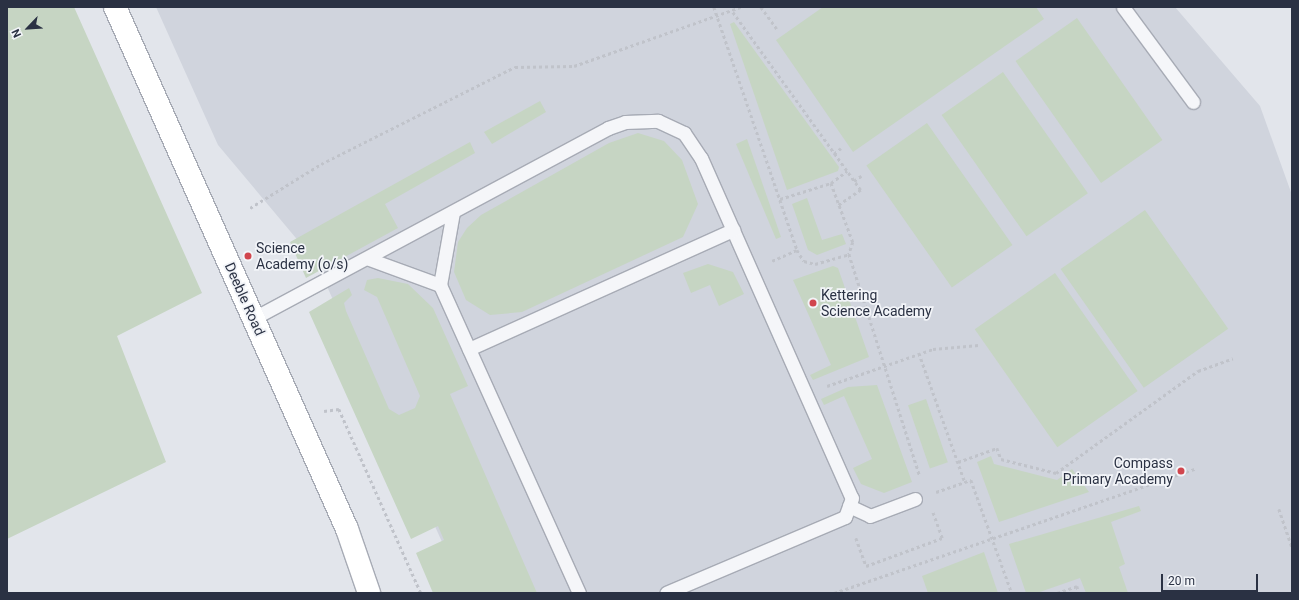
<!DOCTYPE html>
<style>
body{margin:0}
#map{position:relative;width:1299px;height:600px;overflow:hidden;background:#e2e5eb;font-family:Roboto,sans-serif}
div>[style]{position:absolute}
.built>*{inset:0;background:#d0d4dd}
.green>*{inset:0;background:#c6d5c3;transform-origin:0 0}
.path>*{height:2.5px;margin-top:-1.25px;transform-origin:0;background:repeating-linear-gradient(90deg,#c0c3ca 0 3px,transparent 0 6px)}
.roads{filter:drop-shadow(1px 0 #a7abb5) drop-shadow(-1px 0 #a7abb5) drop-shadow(0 1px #a7abb5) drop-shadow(0 -1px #a7abb5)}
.lane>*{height:13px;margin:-6.5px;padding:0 6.5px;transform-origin:6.5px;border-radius:6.5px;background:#f5f6f9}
.secondary>*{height:22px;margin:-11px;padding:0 11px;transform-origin:11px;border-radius:11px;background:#fff}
.dots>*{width:11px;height:11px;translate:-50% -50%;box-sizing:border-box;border:2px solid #f2f4f8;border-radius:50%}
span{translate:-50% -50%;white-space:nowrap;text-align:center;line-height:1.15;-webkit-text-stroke:3.5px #f2f4f8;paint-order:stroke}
.poi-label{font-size:14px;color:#2a3143}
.left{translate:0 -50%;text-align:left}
.right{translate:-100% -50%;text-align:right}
.street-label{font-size:14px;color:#2a3143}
.frame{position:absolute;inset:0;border:8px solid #2a3143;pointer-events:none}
.north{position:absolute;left:8px;top:8px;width:40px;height:40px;-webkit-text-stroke:3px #f2f4f8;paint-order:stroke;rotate:245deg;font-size:11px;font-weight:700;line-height:16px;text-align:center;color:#2a3143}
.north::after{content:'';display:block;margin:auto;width:14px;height:18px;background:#2a3143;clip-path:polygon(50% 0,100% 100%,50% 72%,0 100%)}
.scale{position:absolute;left:1161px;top:574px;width:97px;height:18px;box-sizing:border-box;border:2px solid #2a3143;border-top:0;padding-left:5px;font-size:12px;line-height:14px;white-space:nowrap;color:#2a3143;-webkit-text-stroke:3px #f2f4f8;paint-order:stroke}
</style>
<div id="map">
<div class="built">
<i style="clip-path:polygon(156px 7px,1175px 7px,1260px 106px,1292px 195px,1292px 593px,465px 593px,316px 262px,218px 145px)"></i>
</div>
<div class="green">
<i style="clip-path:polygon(7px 7px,74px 7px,202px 293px,117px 336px,166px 462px,7px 539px)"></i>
<i style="clip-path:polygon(823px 7px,1036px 7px,1044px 19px,853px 152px,776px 40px)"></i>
<i style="left:1077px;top:18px;width:149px;height:75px;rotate:55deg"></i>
<i style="clip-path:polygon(734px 22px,839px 167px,838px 171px,787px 190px,730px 24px)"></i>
<i style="left:1003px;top:72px;width:148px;height:75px;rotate:55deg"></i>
<i style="clip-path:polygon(540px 101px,546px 112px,492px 144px,484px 132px)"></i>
<i style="left:927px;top:123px;width:149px;height:74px;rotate:55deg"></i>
<i style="clip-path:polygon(638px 133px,664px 141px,682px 160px,698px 204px,683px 237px,522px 312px,490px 315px,466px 300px,454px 272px,458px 242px,467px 228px,481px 215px,609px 143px)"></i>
<i style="clip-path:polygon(747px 139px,781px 237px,776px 239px,736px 144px)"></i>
<i style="clip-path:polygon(470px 142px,475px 153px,385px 204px,398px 228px,306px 278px,290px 242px)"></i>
<i style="clip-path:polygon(807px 198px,822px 240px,842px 234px,846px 244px,817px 255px,808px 250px,792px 204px)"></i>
<i style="left:1145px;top:210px;width:145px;height:103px;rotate:55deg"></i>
<i style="clip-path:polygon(708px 264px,733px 272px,744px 294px,719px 306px,710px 285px,691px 293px,683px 273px)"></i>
<i style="clip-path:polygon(833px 266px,838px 268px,869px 357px,813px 380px,810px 375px,831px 365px,793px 280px)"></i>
<i style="left:1055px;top:273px;width:144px;height:98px;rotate:55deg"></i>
<i style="clip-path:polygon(378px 278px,408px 284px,433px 308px,468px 386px,450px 394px,537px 593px,433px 593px,416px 553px,444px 540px,438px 526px,411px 539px,309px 312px,349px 288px,352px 295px,344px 303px,346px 311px,389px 409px,399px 415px,415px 408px,420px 396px,377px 297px,364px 290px,367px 280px)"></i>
<i style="clip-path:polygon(877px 385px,912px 482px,884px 493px,861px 484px,853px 468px,872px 459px,844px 396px,824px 405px,821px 399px,848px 387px)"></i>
<i style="left:926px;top:399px;width:67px;height:19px;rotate:71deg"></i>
<i style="clip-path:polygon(991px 456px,994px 464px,1057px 480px,1072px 469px,1089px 492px,999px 522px,977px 462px)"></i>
<i style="clip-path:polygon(1139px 506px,1141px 511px,1111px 522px,1125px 564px,1119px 567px,1128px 593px,1086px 593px,1080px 578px,1037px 593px,1026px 593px,1009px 544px)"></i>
<i style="clip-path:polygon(984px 552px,998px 593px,928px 593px,922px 576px)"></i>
</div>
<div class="path">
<i style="left:714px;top:7px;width:257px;rotate:71.1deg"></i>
<i style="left:797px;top:250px;width:13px;rotate:58deg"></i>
<i style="left:804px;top:261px;width:11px;rotate:15deg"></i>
<i style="left:815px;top:264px;width:35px;rotate:-16deg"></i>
<i style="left:761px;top:7px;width:27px;rotate:54deg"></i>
<i style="left:733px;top:12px;width:219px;rotate:54.3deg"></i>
<i style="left:861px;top:190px;width:27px;rotate:146deg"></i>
<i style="left:834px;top:154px;width:9px;rotate:-41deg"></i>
<i style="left:854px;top:181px;width:9px;rotate:-36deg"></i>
<i style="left:831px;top:183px;width:63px;rotate:69.6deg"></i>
<i style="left:853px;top:242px;width:13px;rotate:108deg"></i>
<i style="left:849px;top:254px;width:233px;rotate:72.3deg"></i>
<i style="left:780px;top:199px;width:53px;rotate:-17.4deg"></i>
<i style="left:831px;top:183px;width:20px;rotate:-37deg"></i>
<i style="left:250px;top:208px;width:84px;rotate:-31.8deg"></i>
<i style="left:321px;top:164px;width:217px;rotate:-26.6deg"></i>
<i style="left:515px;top:67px;width:59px;rotate:-1deg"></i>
<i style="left:574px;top:66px;width:177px;rotate:-19.5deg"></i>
<i style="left:772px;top:261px;width:27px;rotate:-24deg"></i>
<i style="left:919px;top:353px;width:137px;rotate:70.4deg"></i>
<i style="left:827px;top:386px;width:112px;rotate:-19.2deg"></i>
<i style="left:933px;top:349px;width:46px;rotate:-5deg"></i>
<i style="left:324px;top:411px;width:15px;rotate:-8deg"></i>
<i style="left:339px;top:409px;width:201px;rotate:66deg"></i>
<i style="left:958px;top:462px;width:41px;rotate:-19.7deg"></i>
<i style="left:997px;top:448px;width:12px;rotate:70deg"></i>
<i style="left:1001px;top:459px;width:57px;rotate:14.3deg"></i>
<i style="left:1056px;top:473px;width:175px;rotate:-35.7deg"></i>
<i style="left:1198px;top:371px;width:37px;rotate:-20deg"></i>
<i style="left:936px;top:492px;width:37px;rotate:-19deg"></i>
<i style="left:971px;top:480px;width:120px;rotate:70.1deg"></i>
<i style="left:1279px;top:509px;width:40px;rotate:71.1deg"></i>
<i style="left:856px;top:538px;width:30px;rotate:70deg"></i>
<i style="left:866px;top:566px;width:81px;rotate:-20.2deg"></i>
<i style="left:942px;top:538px;width:27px;rotate:-110deg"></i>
<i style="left:834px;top:593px;width:383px;rotate:-19deg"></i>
<i style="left:1057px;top:593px;width:21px;rotate:-19deg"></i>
<i style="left:1077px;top:586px;width:7px;rotate:74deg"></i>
</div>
<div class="roads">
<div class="lane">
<i style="left:1123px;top:7px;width:118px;rotate:53.6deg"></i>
<i style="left:453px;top:212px;width:74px;rotate:100.1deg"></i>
<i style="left:440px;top:285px;width:338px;rotate:65.7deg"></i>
<i style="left:369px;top:259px;width:76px;rotate:20.1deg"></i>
<i style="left:254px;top:318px;width:402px;rotate:-28.2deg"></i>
<i style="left:608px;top:128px;width:18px;rotate:-19deg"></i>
<i style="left:625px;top:122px;width:33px;rotate:-2deg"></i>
<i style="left:658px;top:121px;width:29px;rotate:25deg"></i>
<i style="left:684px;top:133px;width:30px;rotate:56deg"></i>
<i style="left:701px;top:158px;width:372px;rotate:66.1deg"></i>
<i style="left:852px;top:498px;width:20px;rotate:110deg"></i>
<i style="left:845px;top:517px;width:194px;rotate:157deg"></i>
<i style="left:469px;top:349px;width:290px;rotate:-24.3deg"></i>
<i style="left:849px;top:506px;width:23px;rotate:25deg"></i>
<i style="left:870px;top:516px;width:48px;rotate:-20.7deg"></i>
</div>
<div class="secondary">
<i style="left:115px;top:7px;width:571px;rotate:66.04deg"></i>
<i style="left:347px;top:529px;width:68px;rotate:71deg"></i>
</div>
</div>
<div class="dots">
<i style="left:248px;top:256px;background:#d1464e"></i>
<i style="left:813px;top:303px;background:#d1464e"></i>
<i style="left:1181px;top:471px;background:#d1464e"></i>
</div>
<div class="poi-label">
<span class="left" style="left:256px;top:256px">Science<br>Academy (o/s)</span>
<span class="left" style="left:821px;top:303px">Kettering<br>Science Academy</span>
<span class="right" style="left:1173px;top:471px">Compass<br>Primary Academy</span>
</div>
<div class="street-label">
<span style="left:245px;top:299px;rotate:66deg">Deeble Road</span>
</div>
<div class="frame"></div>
<div class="north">N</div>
<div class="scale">20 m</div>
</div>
